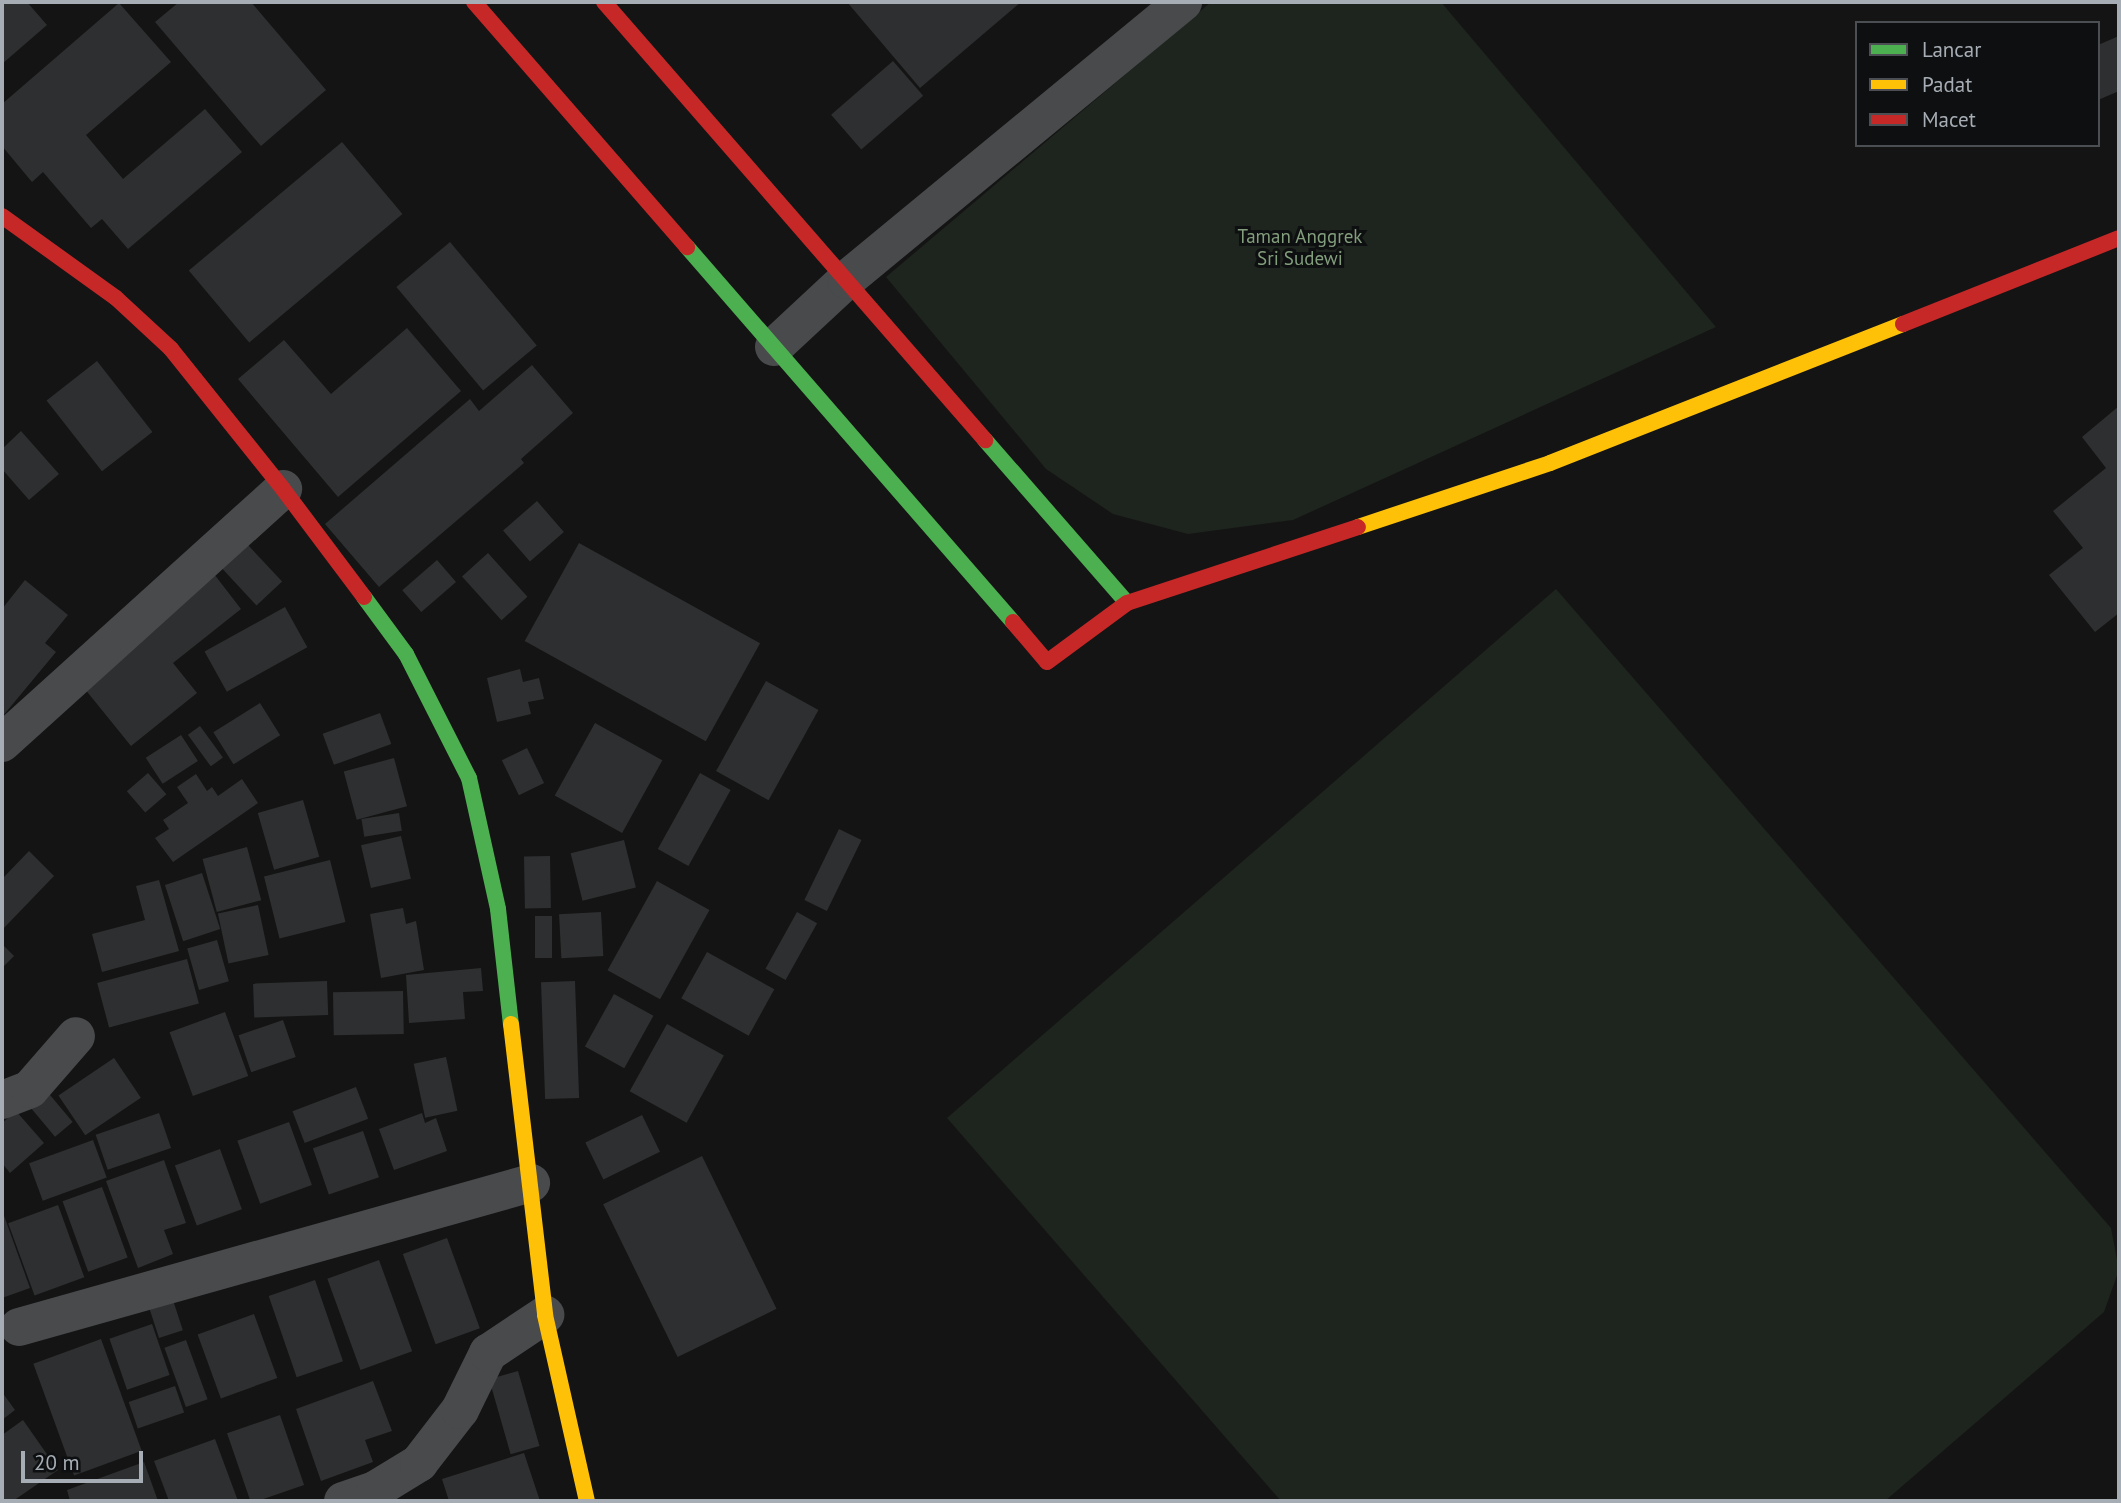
<!DOCTYPE html>
<style>
body{margin:0}
#map{position:relative;width:2121px;height:1503px;overflow:hidden;background:#141414;font-family:"PT Sans",sans-serif}
div>[style]{position:absolute}
.green>*{inset:0;background:#1e241e}
.building>*{inset:0;background:#2e2f30;transform-origin:0 0}
.street>*{height:38px;margin:-19px;padding:0 19px;transform-origin:19px;border-radius:19px;background:#484a4c}
.fast>*{height:16px;margin:-8px;padding:0 8px;transform-origin:8px;border-radius:8px;background:#4caf50}
.slow>*{height:16px;margin:-8px;padding:0 8px;transform-origin:8px;border-radius:8px;background:#ffc107}
.jam>*{height:16px;margin:-8px;padding:0 8px;transform-origin:8px;border-radius:8px;background:#c62828}
span{translate:-50% -50%;white-space:nowrap;text-align:center;line-height:1.15;-webkit-text-stroke:6px #0e0f10;paint-order:stroke}
.park-label{font-size:19px;color:#839e7d}
.frame{position:absolute;inset:0;border:4px solid #a6adb4;pointer-events:none}
.legend{position:absolute;left:1855px;top:21px;width:245px;height:126px;box-sizing:border-box;background:#0e0f10;border:2px solid #4b4e52;margin:0;padding:9px 12px;list-style:none;font-size:21px;color:#a6adb4}
.legend li{display:flex;align-items:center;gap:14px;height:35px}
.legend b{width:35px;border:2px solid #4b4e52}
.scale{position:absolute;left:21px;top:1451px;width:122px;height:32px;box-sizing:border-box;border:4px solid #a6adb4;border-top:0;padding-left:9px;font-size:21px;line-height:24px;white-space:nowrap;color:#a6adb4;-webkit-text-stroke:5px #0e0f10;paint-order:stroke}
</style>
<div id="map">
<div class="green">
<i style="clip-path:polygon(1211px 2px,1441px 2px,1716px 327px,1293px 520px,1188px 534px,1113px 514px,1046px 469px,886px 277px)"></i>
<i style="clip-path:polygon(1556px 589px,2111px 1228px,2119px 1270px,2104px 1312px,1885px 1501px,1281px 1501px,947px 1118px)"></i>
</div>
<div class="building">
<i style="clip-path:polygon(2px 2px,27px 2px,47px 25px,2px 64px)"></i>
<i style="clip-path:polygon(179px 2px,251px 2px,326px 90px,261px 146px,155px 22px)"></i>
<i style="clip-path:polygon(847px 2px,1021px 2px,920px 88px)"></i>
<i style="clip-path:polygon(119px 3px,171px 62px,86px 135px,123px 179px,205px 109px,242px 152px,128px 249px,102px 219px,91px 228px,43px 172px,32px 182px,2px 146px,2px 104px)"></i>
<i style="clip-path:polygon(2119px 36px,2119px 91px,2098px 100px,2098px 45px)"></i>
<i style="left:893px;top:61px;width:46px;height:82px;rotate:49deg"></i>
<i style="left:342px;top:142px;width:94px;height:200px;rotate:50deg"></i>
<i style="left:450px;top:242px;width:135px;height:70px;rotate:50deg"></i>
<i style="clip-path:polygon(407px 328px,461px 391px,338px 497px,238px 379px,284px 340px,331px 394px)"></i>
<i style="left:97px;top:361px;width:90px;height:64px;rotate:52deg"></i>
<i style="clip-path:polygon(532px 365px,573px 413px,521px 459px,524px 463px,379px 587px,325px 524px,470px 399px,479px 411px)"></i>
<i style="clip-path:polygon(2119px 406px,2119px 613px,2095px 632px,2049px 575px,2083px 548px,2053px 511px,2106px 468px,2082px 437px)"></i>
<i style="clip-path:polygon(21px 431px,59px 474px,29px 500px,2px 469px,2px 449px)"></i>
<i style="left:537px;top:501px;width:41px;height:45px;rotate:49deg"></i>
<i style="left:579px;top:543px;width:207px;height:112px;rotate:29deg"></i>
<i style="left:248px;top:545px;width:50px;height:35px;rotate:47deg"></i>
<i style="left:488px;top:553px;width:59px;height:35px;rotate:48deg"></i>
<i style="left:437px;top:560px;width:29px;height:46px;rotate:49deg"></i>
<i style="clip-path:polygon(214px 574px,241px 609px,173px 663px,197px 693px,131px 746px,80px 683px)"></i>
<i style="clip-path:polygon(25px 580px,68px 615px,45px 643px,56px 652px,2px 717px,2px 609px)"></i>
<i style="left:285px;top:607px;width:46px;height:92px;rotate:61deg"></i>
<i style="clip-path:polygon(520px 669px,523px 682px,539px 678px,544px 699px,528px 702px,531px 714px,497px 722px,487px 678px)"></i>
<i style="left:766px;top:681px;width:60px;height:103px;rotate:29deg"></i>
<i style="left:260px;top:703px;width:38px;height:55px;rotate:58deg"></i>
<i style="left:380px;top:713px;width:33px;height:61px;rotate:70deg"></i>
<i style="left:595px;top:723px;width:77px;height:83px;rotate:29deg"></i>
<i style="left:200px;top:726px;width:39px;height:15px;rotate:54deg"></i>
<i style="left:181px;top:735px;width:31px;height:42px;rotate:57deg"></i>
<i style="left:527px;top:748px;width:39px;height:28px;rotate:64deg"></i>
<i style="left:394px;top:758px;width:50px;height:52px;rotate:75deg"></i>
<i style="left:148px;top:773px;width:28px;height:28px;rotate:49deg"></i>
<i style="left:700px;top:773px;width:35px;height:87px;rotate:29deg"></i>
<i style="clip-path:polygon(196px 774px,207px 791px,212px 787px,218px 796px,242px 779px,258px 803px,173px 862px,155px 838px,169px 829px,163px 820px,188px 803px,177px 787px)"></i>
<i style="left:303px;top:800px;width:59px;height:47px;rotate:74deg"></i>
<i style="left:399px;top:813px;width:18px;height:38px;rotate:81deg"></i>
<i style="left:839px;top:829px;width:25px;height:79px;rotate:26deg"></i>
<i style="left:401px;top:836px;width:44px;height:41px;rotate:77deg"></i>
<i style="left:624px;top:840px;width:49px;height:55px;rotate:76deg"></i>
<i style="left:247px;top:847px;width:55px;height:46px;rotate:75deg"></i>
<i style="clip-path:polygon(29px 851px,54px 876px,2px 930px,2px 879px)"></i>
<i style="left:550px;top:856px;width:52px;height:26px;rotate:89deg"></i>
<i style="left:330px;top:860px;width:64px;height:68px;rotate:76deg"></i>
<i style="left:202px;top:873px;width:59px;height:39px;rotate:72deg"></i>
<i style="clip-path:polygon(159px 880px,179px 951px,102px 972px,92px 934px,145px 920px,136px 886px)"></i>
<i style="left:657px;top:881px;width:60px;height:102px;rotate:29deg"></i>
<i style="left:258px;top:905px;width:51px;height:41px;rotate:78deg"></i>
<i style="clip-path:polygon(403px 908px,406px 924px,416px 921px,424px 970px,381px 978px,370px 914px)"></i>
<i style="left:601px;top:912px;width:44px;height:42px;rotate:87deg"></i>
<i style="left:797px;top:912px;width:23px;height:65px;rotate:29deg"></i>
<i style="left:535px;top:916px;width:17px;height:42px"></i>
<i style="left:217px;top:940px;width:43px;height:31px;rotate:74deg"></i>
<i style="clip-path:polygon(2px 944px,14px 956px,2px 968px)"></i>
<i style="left:707px;top:952px;width:77px;height:53px;rotate:29deg"></i>
<i style="left:187px;top:959px;width:46px;height:93px;rotate:75deg"></i>
<i style="clip-path:polygon(481px 968px,483px 991px,463px 992px,465px 1019px,409px 1023px,406px 975px)"></i>
<i style="left:327px;top:981px;width:34px;height:74px;rotate:88deg"></i>
<i style="left:575px;top:981px;width:117px;height:34px;rotate:88deg"></i>
<i style="left:403px;top:991px;width:43px;height:70px;rotate:89deg"></i>
<i style="left:614px;top:994px;width:45px;height:60px;rotate:29deg"></i>
<i style="left:225px;top:1012px;width:68px;height:59px;rotate:70deg"></i>
<i style="left:283px;top:1020px;width:39px;height:47px;rotate:71deg"></i>
<i style="left:667px;top:1024px;width:65px;height:77px;rotate:29deg"></i>
<i style="left:446px;top:1057px;width:55px;height:33px;rotate:78deg"></i>
<i style="left:114px;top:1058px;width:48px;height:67px;rotate:56deg"></i>
<i style="left:356px;top:1087px;width:34px;height:68px;rotate:69deg"></i>
<i style="left:45px;top:1089px;width:43px;height:23px;rotate:50deg"></i>
<i style="clip-path:polygon(16px 1111px,44px 1143px,10px 1173px,2px 1163px,2px 1123px)"></i>
<i style="left:159px;top:1113px;width:37px;height:67px;rotate:71deg"></i>
<i style="clip-path:polygon(422px 1113px,425px 1123px,436px 1118px,447px 1151px,394px 1170px,379px 1129px)"></i>
<i style="left:642px;top:1115px;width:41px;height:63px;rotate:64deg"></i>
<i style="left:289px;top:1122px;width:67px;height:55px;rotate:70deg"></i>
<i style="left:363px;top:1131px;width:49px;height:53px;rotate:71deg"></i>
<i style="left:93px;top:1140px;width:40px;height:68px;rotate:70deg"></i>
<i style="left:220px;top:1149px;width:64px;height:48px;rotate:70deg"></i>
<i style="left:702px;top:1156px;width:170px;height:110px;rotate:64deg"></i>
<i style="clip-path:polygon(164px 1160px,186px 1223px,164px 1230px,173px 1254px,138px 1268px,106px 1181px)"></i>
<i style="left:102px;top:1187px;width:75px;height:42px;rotate:70deg"></i>
<i style="left:58px;top:1205px;width:77px;height:53px;rotate:70deg"></i>
<i style="clip-path:polygon(2px 1210px,30px 1288px,2px 1298px)"></i>
<i style="left:447px;top:1238px;width:96px;height:47px;rotate:70deg"></i>
<i style="left:379px;top:1260px;width:97px;height:55px;rotate:70deg"></i>
<i style="left:315px;top:1280px;width:86px;height:49px;rotate:71deg"></i>
<i style="left:172px;top:1297px;width:35px;height:25px;rotate:72deg"></i>
<i style="left:254px;top:1314px;width:68px;height:60px;rotate:70deg"></i>
<i style="left:152px;top:1324px;width:54px;height:45px;rotate:71deg"></i>
<i style="left:101px;top:1339px;width:119px;height:72px;rotate:70deg"></i>
<i style="left:186px;top:1340px;width:63px;height:23px;rotate:70deg"></i>
<i style="left:518px;top:1371px;width:78px;height:30px;rotate:74deg"></i>
<i style="clip-path:polygon(373px 1381px,392px 1431px,365px 1440px,373px 1462px,321px 1481px,296px 1409px)"></i>
<i style="left:175px;top:1386px;width:28px;height:49px;rotate:71deg"></i>
<i style="clip-path:polygon(2px 1392px,15px 1410px,2px 1420px)"></i>
<i style="left:280px;top:1415px;width:74px;height:56px;rotate:71deg"></i>
<i style="clip-path:polygon(23px 1420px,58px 1470px,13px 1501px,2px 1501px,2px 1435px)"></i>
<i style="clip-path:polygon(215px 1439px,238px 1501px,169px 1501px,154px 1461px)"></i>
<i style="clip-path:polygon(524px 1453px,540px 1501px,449px 1501px,442px 1479px)"></i>
<i style="clip-path:polygon(144px 1462px,158px 1501px,70px 1501px,67px 1490px)"></i>
</div>
<div class="street">
<i style="left:774px;top:347px;width:98px;rotate:-42.9deg"></i>
<i style="left:846px;top:280px;width:437px;rotate:-39.5deg"></i>
<i style="left:2px;top:743px;width:379px;rotate:-42.1deg"></i>
<i style="left:2px;top:1100px;width:30px;rotate:-21deg"></i>
<i style="left:30px;top:1089px;width:70px;rotate:-49deg"></i>
<i style="left:19px;top:1327px;width:532px;rotate:-15.71deg"></i>
<i style="left:343px;top:1501px;width:34px;rotate:-19deg"></i>
<i style="left:375px;top:1490px;width:52px;rotate:-31.5deg"></i>
<i style="left:419px;top:1463px;width:67px;rotate:-52.3deg"></i>
<i style="left:460px;top:1410px;width:64px;rotate:-63.8deg"></i>
<i style="left:488px;top:1353px;width:69px;rotate:-33.7deg"></i>
</div>
<div class="fast">
<i style="left:687px;top:247px;width:497px;rotate:49deg"></i>
<i style="left:985px;top:440px;width:216px;rotate:48.9deg"></i>
<i style="left:364px;top:597px;width:71px;rotate:53.6deg"></i>
<i style="left:406px;top:654px;width:139px;rotate:63.1deg"></i>
<i style="left:469px;top:778px;width:134px;rotate:77.5deg"></i>
<i style="left:498px;top:909px;width:116px;rotate:83.6deg"></i>
</div>
<div class="slow">
<i style="left:1358px;top:527px;width:202px;rotate:-18.4deg"></i>
<i style="left:1550px;top:463px;width:379px;rotate:-21.5deg"></i>
<i style="left:511px;top:1024px;width:293px;rotate:83.3deg"></i>
<i style="left:545px;top:1315px;width:191px;rotate:77.3deg"></i>
</div>
<div class="jam">
<i style="left:474px;top:2px;width:325px;rotate:49deg"></i>
<i style="left:604px;top:2px;width:581px;rotate:48.98deg"></i>
<i style="left:2px;top:216px;width:140px;rotate:35.7deg"></i>
<i style="left:116px;top:298px;width:75px;rotate:42.8deg"></i>
<i style="left:171px;top:349px;width:179px;rotate:51.3deg"></i>
<i style="left:283px;top:489px;width:135px;rotate:53.1deg"></i>
<i style="left:1903px;top:324px;width:232px;rotate:-21.7deg"></i>
<i style="left:1013px;top:622px;width:52px;rotate:49.6deg"></i>
<i style="left:1047px;top:662px;width:99px;rotate:-36.4deg"></i>
<i style="left:1127px;top:603px;width:243px;rotate:-18.2deg"></i>
</div>
<div class="park-label">
<span style="left:1300px;top:248px">Taman Anggrek<br>Sri Sudewi</span>
</div>
<div class="frame"></div>
<ul class="legend">
<li><b style="height:9px;background:#4caf50"></b>Lancar</li>
<li><b style="height:9px;background:#ffc107"></b>Padat</li>
<li><b style="height:9px;background:#c62828"></b>Macet</li>
</ul>
<div class="scale">20 m</div>
</div>
